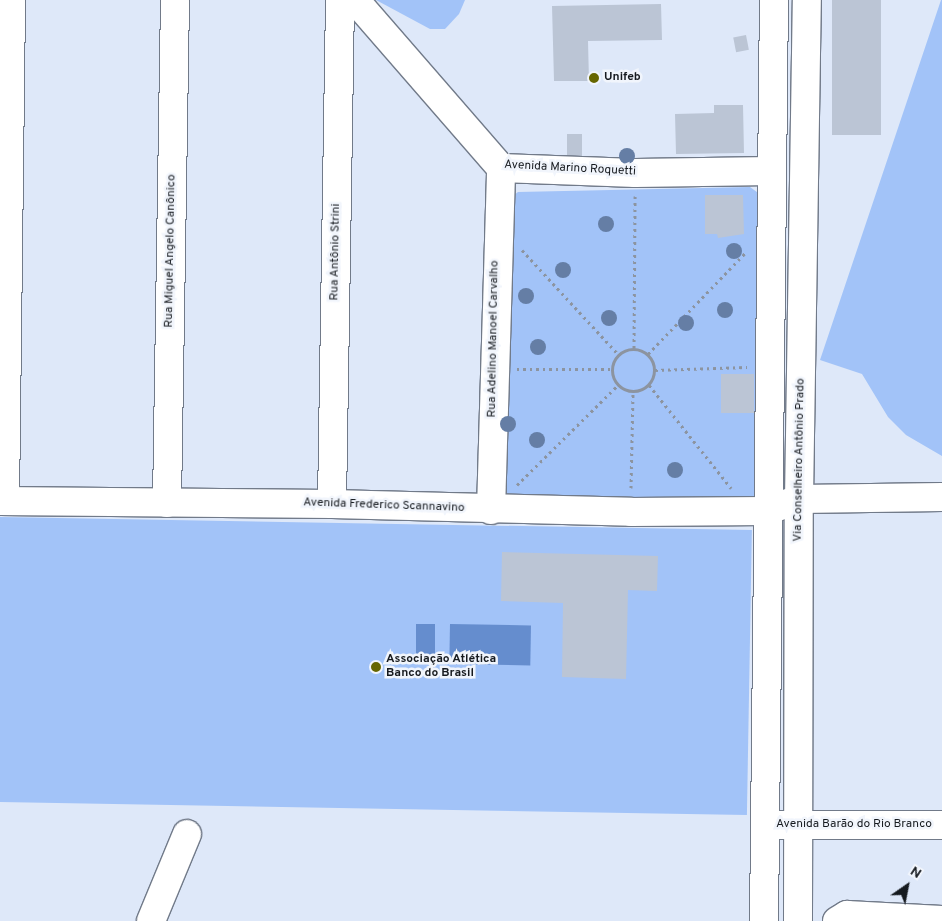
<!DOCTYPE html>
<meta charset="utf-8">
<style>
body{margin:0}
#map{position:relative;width:942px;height:921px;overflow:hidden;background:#dee8f9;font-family:Overpass,sans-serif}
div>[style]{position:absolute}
.green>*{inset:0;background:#a2c3f8;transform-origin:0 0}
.water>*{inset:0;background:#658dce;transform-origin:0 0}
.building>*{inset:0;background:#bbc5d5;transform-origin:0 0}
.path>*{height:3px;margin-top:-1.5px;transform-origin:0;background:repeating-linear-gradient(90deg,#8c94a0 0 2.5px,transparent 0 6.5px)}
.path>.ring{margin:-1.5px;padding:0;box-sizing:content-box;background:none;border:3px solid #8c94a0;border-radius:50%}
.roads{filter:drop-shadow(1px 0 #717a89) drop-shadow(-1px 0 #717a89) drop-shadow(0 1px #717a89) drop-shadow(0 -1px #717a89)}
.minor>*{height:28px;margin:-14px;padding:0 14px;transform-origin:14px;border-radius:14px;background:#fff}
.major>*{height:28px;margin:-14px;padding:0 14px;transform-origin:14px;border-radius:14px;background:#fff}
.trees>*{width:16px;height:16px;margin:-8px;border-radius:50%;background:#657ea5}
.dots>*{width:14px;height:14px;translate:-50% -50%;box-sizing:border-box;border:2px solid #f1f5fc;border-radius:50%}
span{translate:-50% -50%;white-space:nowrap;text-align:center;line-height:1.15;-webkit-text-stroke:5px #f1f5fc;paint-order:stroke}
.poi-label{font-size:12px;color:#161a1f;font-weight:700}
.left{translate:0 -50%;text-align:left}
.street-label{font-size:12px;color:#161a1f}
.north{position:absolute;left:882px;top:861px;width:50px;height:50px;-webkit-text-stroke:4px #f1f5fc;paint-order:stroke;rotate:33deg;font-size:14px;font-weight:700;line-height:20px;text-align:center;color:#161a1f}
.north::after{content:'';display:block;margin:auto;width:18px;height:22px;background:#161a1f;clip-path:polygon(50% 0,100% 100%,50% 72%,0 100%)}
</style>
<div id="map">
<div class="green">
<i style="clip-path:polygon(376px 0,465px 0,459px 14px,445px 29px,430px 29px)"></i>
<i style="clip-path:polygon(941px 0,942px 0,942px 456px,906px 435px,888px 417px,862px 374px,820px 360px)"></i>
<i style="clip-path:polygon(750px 187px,761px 195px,761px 490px,754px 501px,510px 497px,503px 488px,514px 195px,518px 192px)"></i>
<i style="left:0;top:517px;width:752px;height:285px;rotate:1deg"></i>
</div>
<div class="water">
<i style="left:416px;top:624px;width:19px;height:39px"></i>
<i style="left:450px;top:624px;width:81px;height:40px;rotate:1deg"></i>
</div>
<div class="building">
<i style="left:832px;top:0;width:49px;height:135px"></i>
<i style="clip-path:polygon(661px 4px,662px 40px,588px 41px,589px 81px,554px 81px,552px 6px)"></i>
<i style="left:746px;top:35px;width:15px;height:13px;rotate:79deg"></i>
<i style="clip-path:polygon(714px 105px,743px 105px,744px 153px,676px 154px,675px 114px,714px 113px)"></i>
<i style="left:567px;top:134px;width:15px;height:23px"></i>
<i style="clip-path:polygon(705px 195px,743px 195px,744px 234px,718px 238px,717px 234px,705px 234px)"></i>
<i style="left:721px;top:374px;width:33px;height:39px"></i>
<i style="clip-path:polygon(502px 552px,658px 556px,657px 591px,628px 590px,626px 679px,562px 677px,563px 603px,501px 601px)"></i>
</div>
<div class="path">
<i style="left:522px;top:250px;width:142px;rotate:47.3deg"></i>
<i style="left:634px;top:348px;width:152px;rotate:-89.6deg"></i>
<i class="ring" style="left:612px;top:349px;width:39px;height:39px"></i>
<i style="left:648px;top:354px;width:141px;rotate:-46.1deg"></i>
<i style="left:517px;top:369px;width:95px"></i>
<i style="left:655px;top:370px;width:92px;rotate:-1.9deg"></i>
<i style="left:649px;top:385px;width:132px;rotate:51.5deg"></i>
<i style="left:517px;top:485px;width:142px;rotate:-44.7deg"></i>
<i style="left:631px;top:488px;width:96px;rotate:-88.8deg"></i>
</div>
<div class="roads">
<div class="minor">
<i style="left:355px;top:0;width:223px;rotate:49deg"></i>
<i style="left:501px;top:168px;width:134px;rotate:2.1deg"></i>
<i style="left:635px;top:173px;width:136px;rotate:-0.8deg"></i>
<i style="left:0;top:501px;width:332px;rotate:0.5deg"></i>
<i style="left:332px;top:504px;width:299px;rotate:1.5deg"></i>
<i style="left:631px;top:512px;width:136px;rotate:-0.4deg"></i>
<i style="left:767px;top:511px;width:34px;rotate:-21deg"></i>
<i style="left:799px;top:499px;width:143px;rotate:-0.8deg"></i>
<i style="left:5px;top:501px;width:501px;rotate:-89.31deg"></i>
<i style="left:167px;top:503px;width:503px;rotate:-89.09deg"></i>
<i style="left:332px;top:504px;width:504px;rotate:-89.09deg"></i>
<i style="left:491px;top:510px;width:342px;rotate:-88.3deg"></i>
<i style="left:765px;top:825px;width:177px"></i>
<i style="left:151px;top:921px;width:94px;rotate:-67.5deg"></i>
<i style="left:837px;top:921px;width:12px;rotate:-31deg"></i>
<i style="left:847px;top:915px;width:95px;rotate:3deg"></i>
</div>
<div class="major">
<i style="left:764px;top:921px;width:921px;rotate:-89.38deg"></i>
<i style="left:798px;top:921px;width:422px;rotate:-89.9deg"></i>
<i style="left:799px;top:499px;width:499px;rotate:-89.1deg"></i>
</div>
</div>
<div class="trees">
<i style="left:627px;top:156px"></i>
<i style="left:606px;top:224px"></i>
<i style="left:734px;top:251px"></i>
<i style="left:563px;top:270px"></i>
<i style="left:526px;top:296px"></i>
<i style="left:725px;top:310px"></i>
<i style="left:609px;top:318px"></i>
<i style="left:686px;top:323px"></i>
<i style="left:538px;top:347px"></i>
<i style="left:508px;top:424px"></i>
<i style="left:537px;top:440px"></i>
<i style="left:675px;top:470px"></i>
</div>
<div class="dots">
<i style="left:594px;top:78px;background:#660"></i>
<i style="left:376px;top:667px;background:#660"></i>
</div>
<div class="poi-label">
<span class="left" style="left:604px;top:78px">Unifeb</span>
<span class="left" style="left:386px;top:667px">Associação Atlética<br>Banco do Brasil</span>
</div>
<div class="street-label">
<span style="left:570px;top:169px;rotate:3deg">Avenida Marino Roquetti</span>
<span style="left:171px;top:251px;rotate:-89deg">Rua Miguel Angelo Canônico</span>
<span style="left:336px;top:252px;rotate:-89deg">Rua Antônio Strini</span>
<span style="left:494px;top:339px;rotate:-89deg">Rua Adelino Manoel Carvalho</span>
<span style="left:800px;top:460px;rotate:-89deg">Via Conselheiro Antônio Prado</span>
<span style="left:384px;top:506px;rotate:2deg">Avenida Frederico Scannavino</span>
<span style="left:854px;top:825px">Avenida Barão do Rio Branco</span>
</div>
<div class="north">N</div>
</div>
